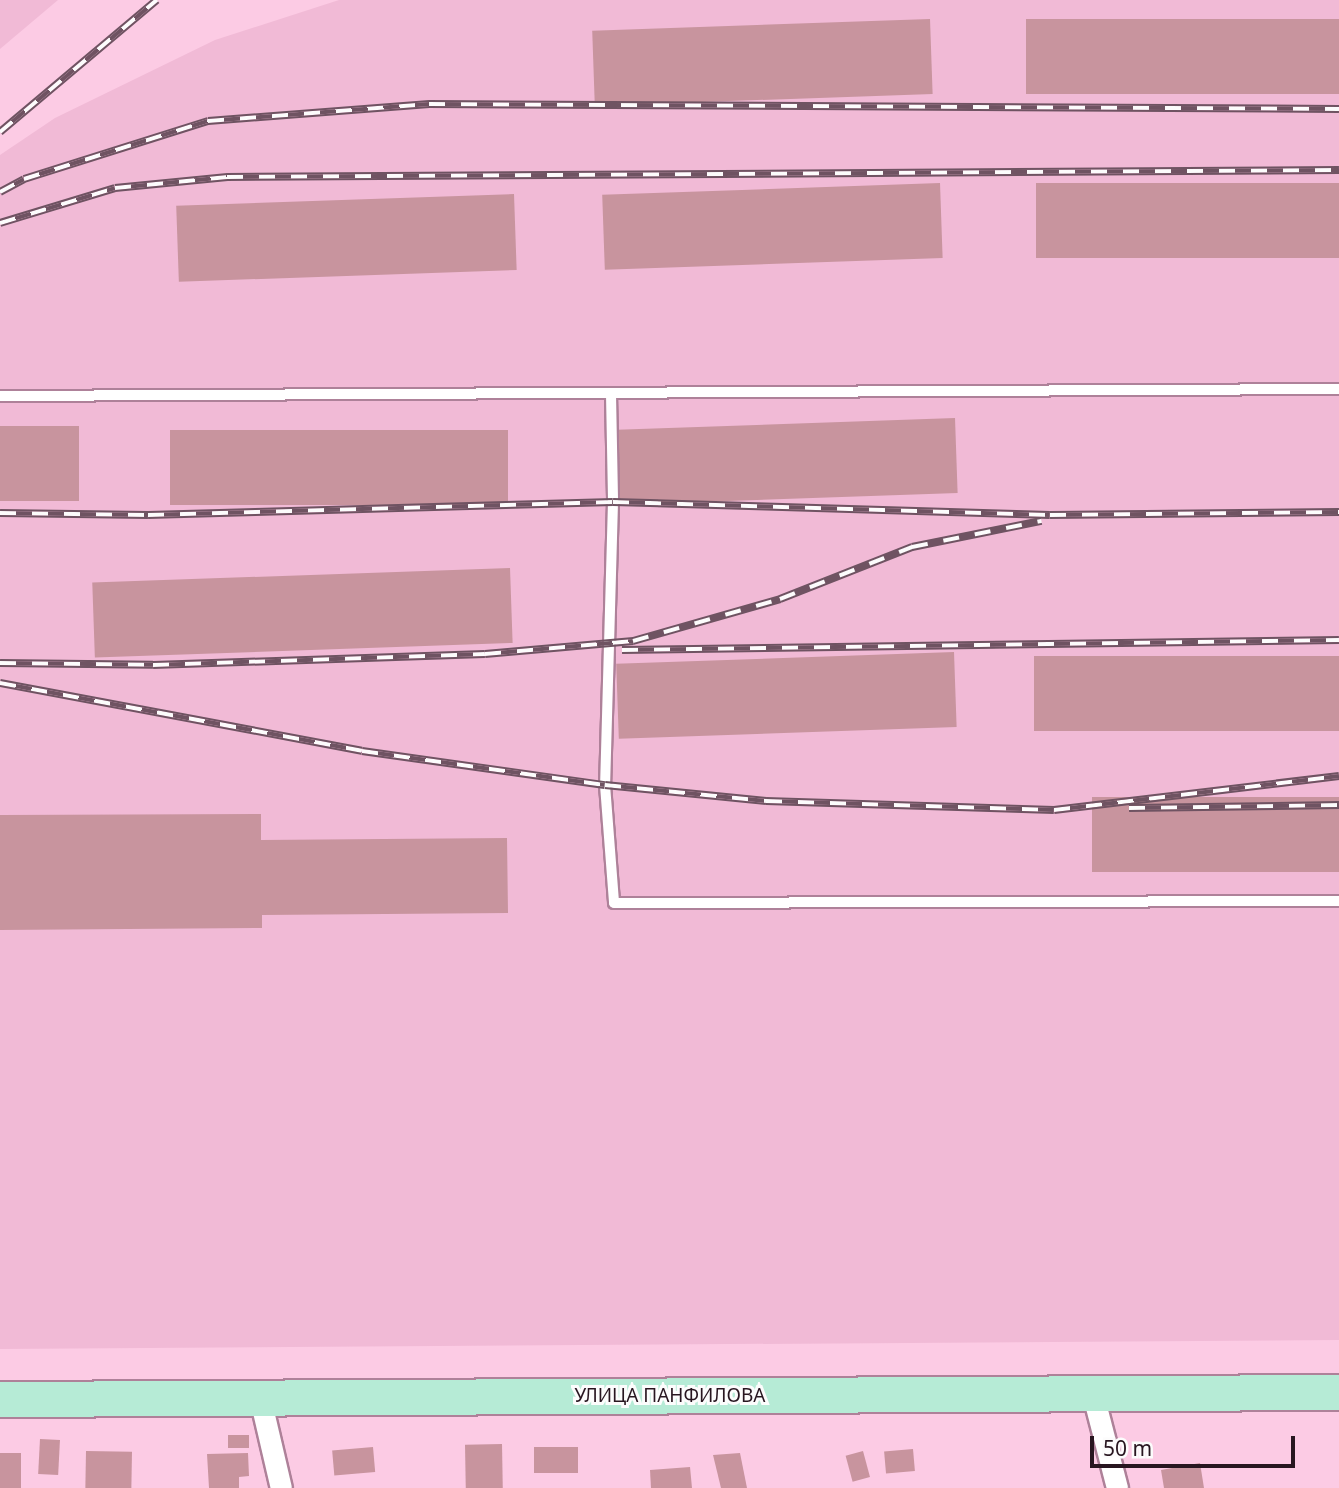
<!DOCTYPE html>
<meta charset="utf-8">
<style>
body{margin:0}
#map{position:relative;width:1339px;height:1488px;overflow:hidden;background:#fccbe4;font-family:"Noto Sans",sans-serif}
div>[style]{position:absolute}
.built>*{inset:0;background:#f1bad6}
.building>*{inset:0;background:#c8949e;transform-origin:0 0}
.roads{filter:drop-shadow(2px 0 #ae8199) drop-shadow(-2px 0 #ae8199) drop-shadow(0 2px #ae8199) drop-shadow(0 -2px #ae8199)}
.lane>*{height:10px;margin:-5px;padding:0 5px;transform-origin:5px;border-radius:5px;background:#fff}
.street>*{height:21px;margin:-10.5px;padding:0 10.5px;transform-origin:10.5px;border-radius:10.5px;background:#fff}
.primary>*{height:35px;margin:-17.5px;padding:0 17.5px;transform-origin:17.5px;border-radius:17.5px;background:#b6ebd6}
.rail>*{height:8px;margin-top:-4px;transform-origin:0;background:repeating-linear-gradient(90deg,#fcfcfc 0 16px,#6f5362 0 32px);box-sizing:border-box;border-block:2px solid #6f5362}
span{translate:-50% -50%;white-space:nowrap;text-align:center;line-height:1.15;-webkit-text-stroke:6px #fcfcfc;paint-order:stroke}
.street-label{font-size:19px;color:#281620}
.scale{position:absolute;left:1090px;top:1436px;width:205px;height:32px;box-sizing:border-box;border:4px solid #281620;border-top:0;padding-left:9px;font-size:21px;line-height:24px;white-space:nowrap;color:#281620;-webkit-text-stroke:5px #fcfcfc;paint-order:stroke}
</style>
<div id="map">
<div class="built">
<i style="clip-path:polygon(0 0,58px 0,0 49px)"></i>
<i style="clip-path:polygon(339px 0,1339px 0,1339px 1340px,0 1349px,0 155px,55px 118px,215px 40px)"></i>
</div>
<div class="building">
<i style="left:930px;top:19px;width:75px;height:338px;rotate:88deg"></i>
<i style="left:1339px;top:19px;width:75px;height:313px;rotate:90deg"></i>
<i style="left:940px;top:183px;width:75px;height:338px;rotate:88deg"></i>
<i style="left:1339px;top:183px;width:75px;height:303px;rotate:90deg"></i>
<i style="left:514px;top:194px;width:76px;height:338px;rotate:88deg"></i>
<i style="left:955px;top:418px;width:75px;height:338px;rotate:88deg"></i>
<i style="left:0;top:426px;width:79px;height:75px"></i>
<i style="left:170px;top:430px;width:338px;height:75px"></i>
<i style="left:510px;top:568px;width:75px;height:418px;rotate:88deg"></i>
<i style="left:954px;top:652px;width:75px;height:338px;rotate:88deg"></i>
<i style="left:1339px;top:656px;width:75px;height:305px;rotate:90deg"></i>
<i style="left:1339px;top:797px;width:75px;height:247px;rotate:90deg"></i>
<i style="clip-path:polygon(261px 814px,261px 840px,507px 838px,508px 913px,262px 915px,262px 928px,0 930px,0 815px)"></i>
<i style="left:228px;top:1435px;width:21px;height:13px"></i>
<i style="left:40px;top:1439px;width:20px;height:35px;rotate:3deg"></i>
<i style="left:502px;top:1444px;width:44px;height:37px;rotate:89deg"></i>
<i style="left:373px;top:1447px;width:25px;height:41px;rotate:85deg"></i>
<i style="left:534px;top:1447px;width:44px;height:26px"></i>
<i style="left:913px;top:1449px;width:22px;height:29px;rotate:85deg"></i>
<i style="left:86px;top:1451px;width:46px;height:37px;rotate:1deg"></i>
<i style="left:863px;top:1451px;width:27px;height:18px;rotate:75deg"></i>
<i style="left:0;top:1453px;width:21px;height:35px"></i>
<i style="clip-path:polygon(248px 1453px,249px 1476px,239px 1477px,239px 1488px,209px 1488px,207px 1454px)"></i>
<i style="clip-path:polygon(740px 1453px,747px 1488px,721px 1488px,713px 1455px)"></i>
<i style="clip-path:polygon(1200px 1463px,1204px 1488px,1164px 1488px,1161px 1470px)"></i>
<i style="clip-path:polygon(690px 1467px,692px 1488px,651px 1488px,650px 1470px)"></i>
</div>
<div class="roads">
<div class="lane">
<i style="left:611px;top:394px;width:108px;rotate:88.9deg"></i>
<i style="left:613px;top:502px;width:283px;rotate:91.6deg"></i>
<i style="left:605px;top:785px;width:118px;rotate:85.6deg"></i>
<i style="left:614px;top:903px;width:725px;rotate:-0.16deg"></i>
<i style="left:0;top:396px;width:1339px;rotate:-0.3deg"></i>
</div>
<div class="street">
<i style="left:1093px;top:1395px;width:96px;rotate:75.5deg"></i>
<i style="left:260px;top:1398px;width:92px;rotate:76.9deg"></i>
</div>
<div class="primary">
<i style="left:0;top:1399px;width:1339px;rotate:-0.3deg"></i>
</div>
</div>
<div class="rail">
<i style="left:0;top:132px;width:205px;rotate:-40.1deg"></i>
<i style="left:0;top:192px;width:27px;rotate:-28deg"></i>
<i style="left:24px;top:179px;width:193px;rotate:-17.5deg"></i>
<i style="left:208px;top:121px;width:222px;rotate:-4.4deg"></i>
<i style="left:429px;top:104px;width:910px;rotate:0.31deg"></i>
<i style="left:0;top:223px;width:120px;rotate:-16.9deg"></i>
<i style="left:115px;top:188px;width:113px;rotate:-5.6deg"></i>
<i style="left:227px;top:177px;width:1112px;rotate:-0.36deg"></i>
<i style="left:0;top:513px;width:148px;rotate:0.8deg"></i>
<i style="left:148px;top:515px;width:465px;rotate:-1.6deg"></i>
<i style="left:613px;top:502px;width:437px;rotate:1.7deg"></i>
<i style="left:1050px;top:515px;width:289px;rotate:-0.6deg"></i>
<i style="left:622px;top:650px;width:717px;rotate:-0.8deg"></i>
<i style="left:0;top:663px;width:153px;rotate:0.7deg"></i>
<i style="left:153px;top:665px;width:332px;rotate:-1.9deg"></i>
<i style="left:485px;top:654px;width:149px;rotate:-5deg"></i>
<i style="left:633px;top:641px;width:153px;rotate:-15.9deg"></i>
<i style="left:780px;top:599px;width:142px;rotate:-21.5deg"></i>
<i style="left:912px;top:547px;width:132px;rotate:-11.4deg"></i>
<i style="left:0;top:683px;width:368px;rotate:10.6deg"></i>
<i style="left:362px;top:751px;width:245px;rotate:8deg"></i>
<i style="left:605px;top:785px;width:162px;rotate:5.7deg"></i>
<i style="left:766px;top:801px;width:288px;rotate:1.8deg"></i>
<i style="left:1054px;top:810px;width:287px;rotate:-6.8deg"></i>
<i style="left:1129px;top:808px;width:210px;rotate:-0.8deg"></i>
</div>
<div class="street-label">
<span style="left:670px;top:1396px">УЛИЦА ПАНФИЛОВА</span>
</div>
<div class="scale">50 m</div>
</div>
